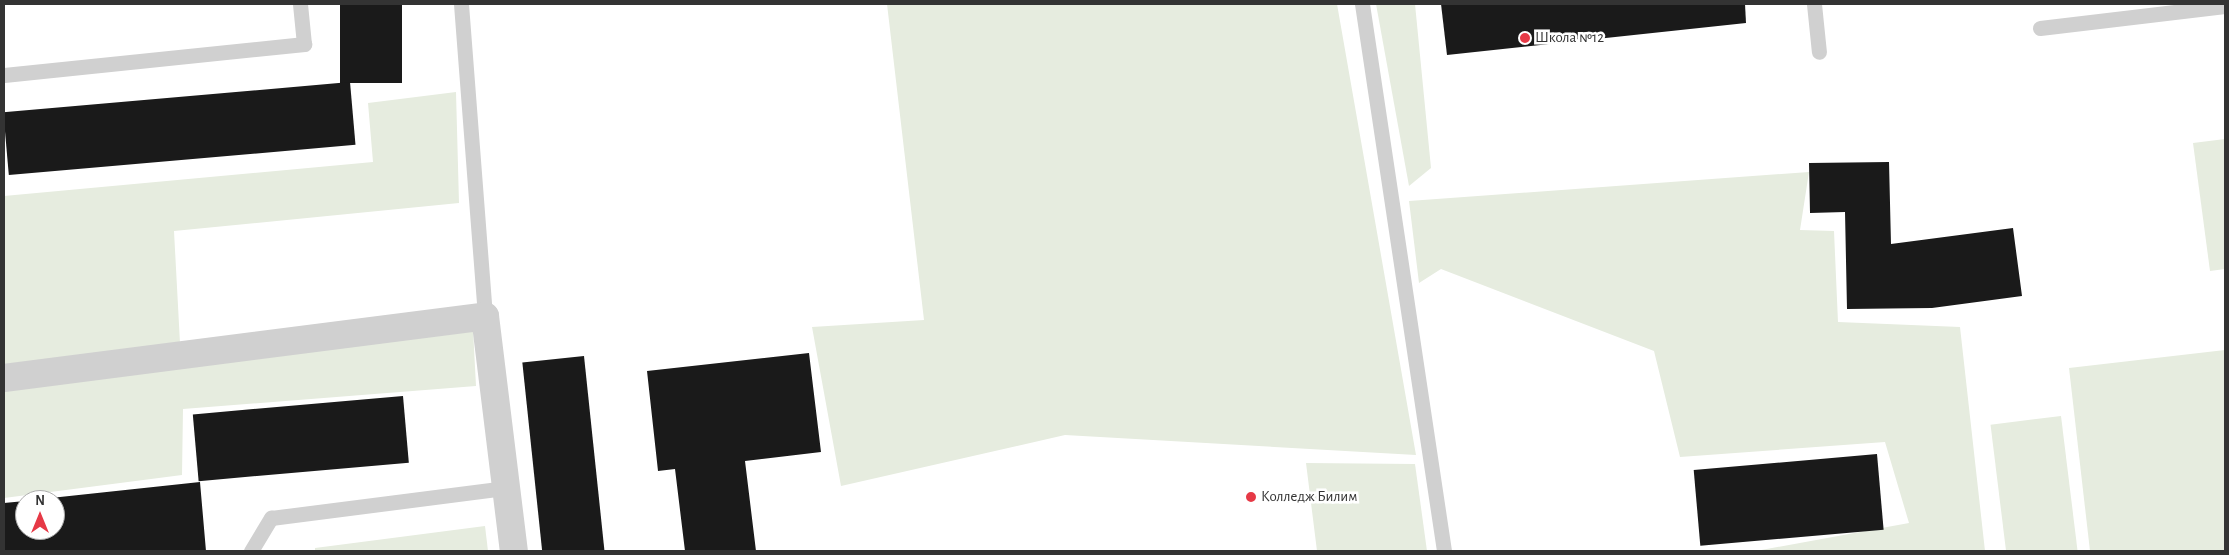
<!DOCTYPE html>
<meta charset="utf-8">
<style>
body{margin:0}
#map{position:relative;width:2229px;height:555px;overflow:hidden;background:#fff;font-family:"Alegreya Sans",sans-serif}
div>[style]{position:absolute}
.green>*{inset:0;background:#e6ecdf;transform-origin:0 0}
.building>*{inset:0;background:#1a1a1a;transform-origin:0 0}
.service>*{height:15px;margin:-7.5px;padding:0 7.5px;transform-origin:7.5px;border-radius:7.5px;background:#d0d0d0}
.minor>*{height:28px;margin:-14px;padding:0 14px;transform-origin:14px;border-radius:14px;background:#d0d0d0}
.dots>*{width:14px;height:14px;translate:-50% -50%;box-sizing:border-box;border:2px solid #fff;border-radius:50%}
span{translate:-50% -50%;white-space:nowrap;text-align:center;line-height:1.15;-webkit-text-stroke:5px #fff;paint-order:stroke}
.poi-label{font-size:15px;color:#333}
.left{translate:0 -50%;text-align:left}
.frame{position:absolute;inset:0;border:5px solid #333;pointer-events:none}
.north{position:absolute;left:15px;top:490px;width:50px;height:50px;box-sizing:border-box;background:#fff;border:1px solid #adadad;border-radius:50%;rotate:0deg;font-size:14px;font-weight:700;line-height:20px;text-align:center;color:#333}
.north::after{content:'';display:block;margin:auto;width:18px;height:22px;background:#e63946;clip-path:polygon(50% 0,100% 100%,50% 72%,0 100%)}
</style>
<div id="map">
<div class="green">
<i style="clip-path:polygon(887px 4px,1337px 4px,1416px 455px,1065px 435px,841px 486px,812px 327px,924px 320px)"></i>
<i style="clip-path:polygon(1376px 4px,1415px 4px,1431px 168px,1409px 186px)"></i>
<i style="clip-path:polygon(456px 92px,459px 203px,174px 231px,180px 343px,4px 366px,4px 196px,373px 162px,368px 103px)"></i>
<i style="clip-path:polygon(2225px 139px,2225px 269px,2210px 271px,2193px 143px)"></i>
<i style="clip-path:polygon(1809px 172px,1800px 230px,1834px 231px,1838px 322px,1960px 327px,1985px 551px,1756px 551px,1909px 523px,1885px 442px,1680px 457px,1654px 351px,1441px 269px,1419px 283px,1409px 201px)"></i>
<i style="clip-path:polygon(473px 329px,476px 386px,183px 409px,182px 475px,4px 498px,4px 384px)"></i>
<i style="clip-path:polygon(2225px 350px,2225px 551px,2090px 551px,2069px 368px)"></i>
<i style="left:2061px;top:416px;width:135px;height:71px;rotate:83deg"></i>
<i style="clip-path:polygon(1306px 463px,1415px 464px,1427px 551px,1317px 551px)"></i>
<i style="clip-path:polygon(485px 526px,488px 551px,315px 551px,315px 548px)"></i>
</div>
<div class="building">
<i style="left:340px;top:4px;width:62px;height:79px"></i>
<i style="clip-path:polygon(1441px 4px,1745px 4px,1746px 23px,1447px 55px)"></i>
<i style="left:350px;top:82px;width:63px;height:348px;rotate:85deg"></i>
<i style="clip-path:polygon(1889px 162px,1891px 244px,2013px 228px,2022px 296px,1932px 308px,1847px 309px,1845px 212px,1810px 213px,1809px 163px)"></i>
<i style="clip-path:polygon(809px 353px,821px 452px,745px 461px,756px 551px,685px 551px,675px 469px,658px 471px,647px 371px)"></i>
<i style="left:584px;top:356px;width:196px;height:62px;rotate:84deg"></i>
<i style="left:403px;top:396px;width:67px;height:211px;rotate:85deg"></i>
<i style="left:1877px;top:454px;width:76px;height:184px;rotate:85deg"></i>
<i style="clip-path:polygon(200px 482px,206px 551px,4px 551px,4px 503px,25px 501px,25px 530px,55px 530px,55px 500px,32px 500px)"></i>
</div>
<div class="service">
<i style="left:461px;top:4px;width:313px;rotate:85.6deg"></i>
<i style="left:1362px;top:4px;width:553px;rotate:81.47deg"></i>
<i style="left:1814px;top:4px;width:48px;rotate:84.1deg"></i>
<i style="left:2040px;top:28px;width:186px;rotate:-6.8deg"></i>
<i style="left:4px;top:75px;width:302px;rotate:-5.9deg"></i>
<i style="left:304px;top:44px;width:40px;rotate:-95.7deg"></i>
<i style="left:251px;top:551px;width:39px;rotate:-59deg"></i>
<i style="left:271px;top:518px;width:237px;rotate:-7.3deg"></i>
</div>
<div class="minor">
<i style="left:4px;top:378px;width:485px;rotate:-7.3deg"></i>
<i style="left:485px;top:316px;width:237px;rotate:83deg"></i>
</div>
<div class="dots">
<i style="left:1525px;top:38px;background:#e63946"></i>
<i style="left:1251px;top:497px;background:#e63946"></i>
</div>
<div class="poi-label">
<span class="left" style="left:1535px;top:38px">Школа №12</span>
<span class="left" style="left:1261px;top:497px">Колледж Билим</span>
</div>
<div class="frame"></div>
<div class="north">N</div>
</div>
